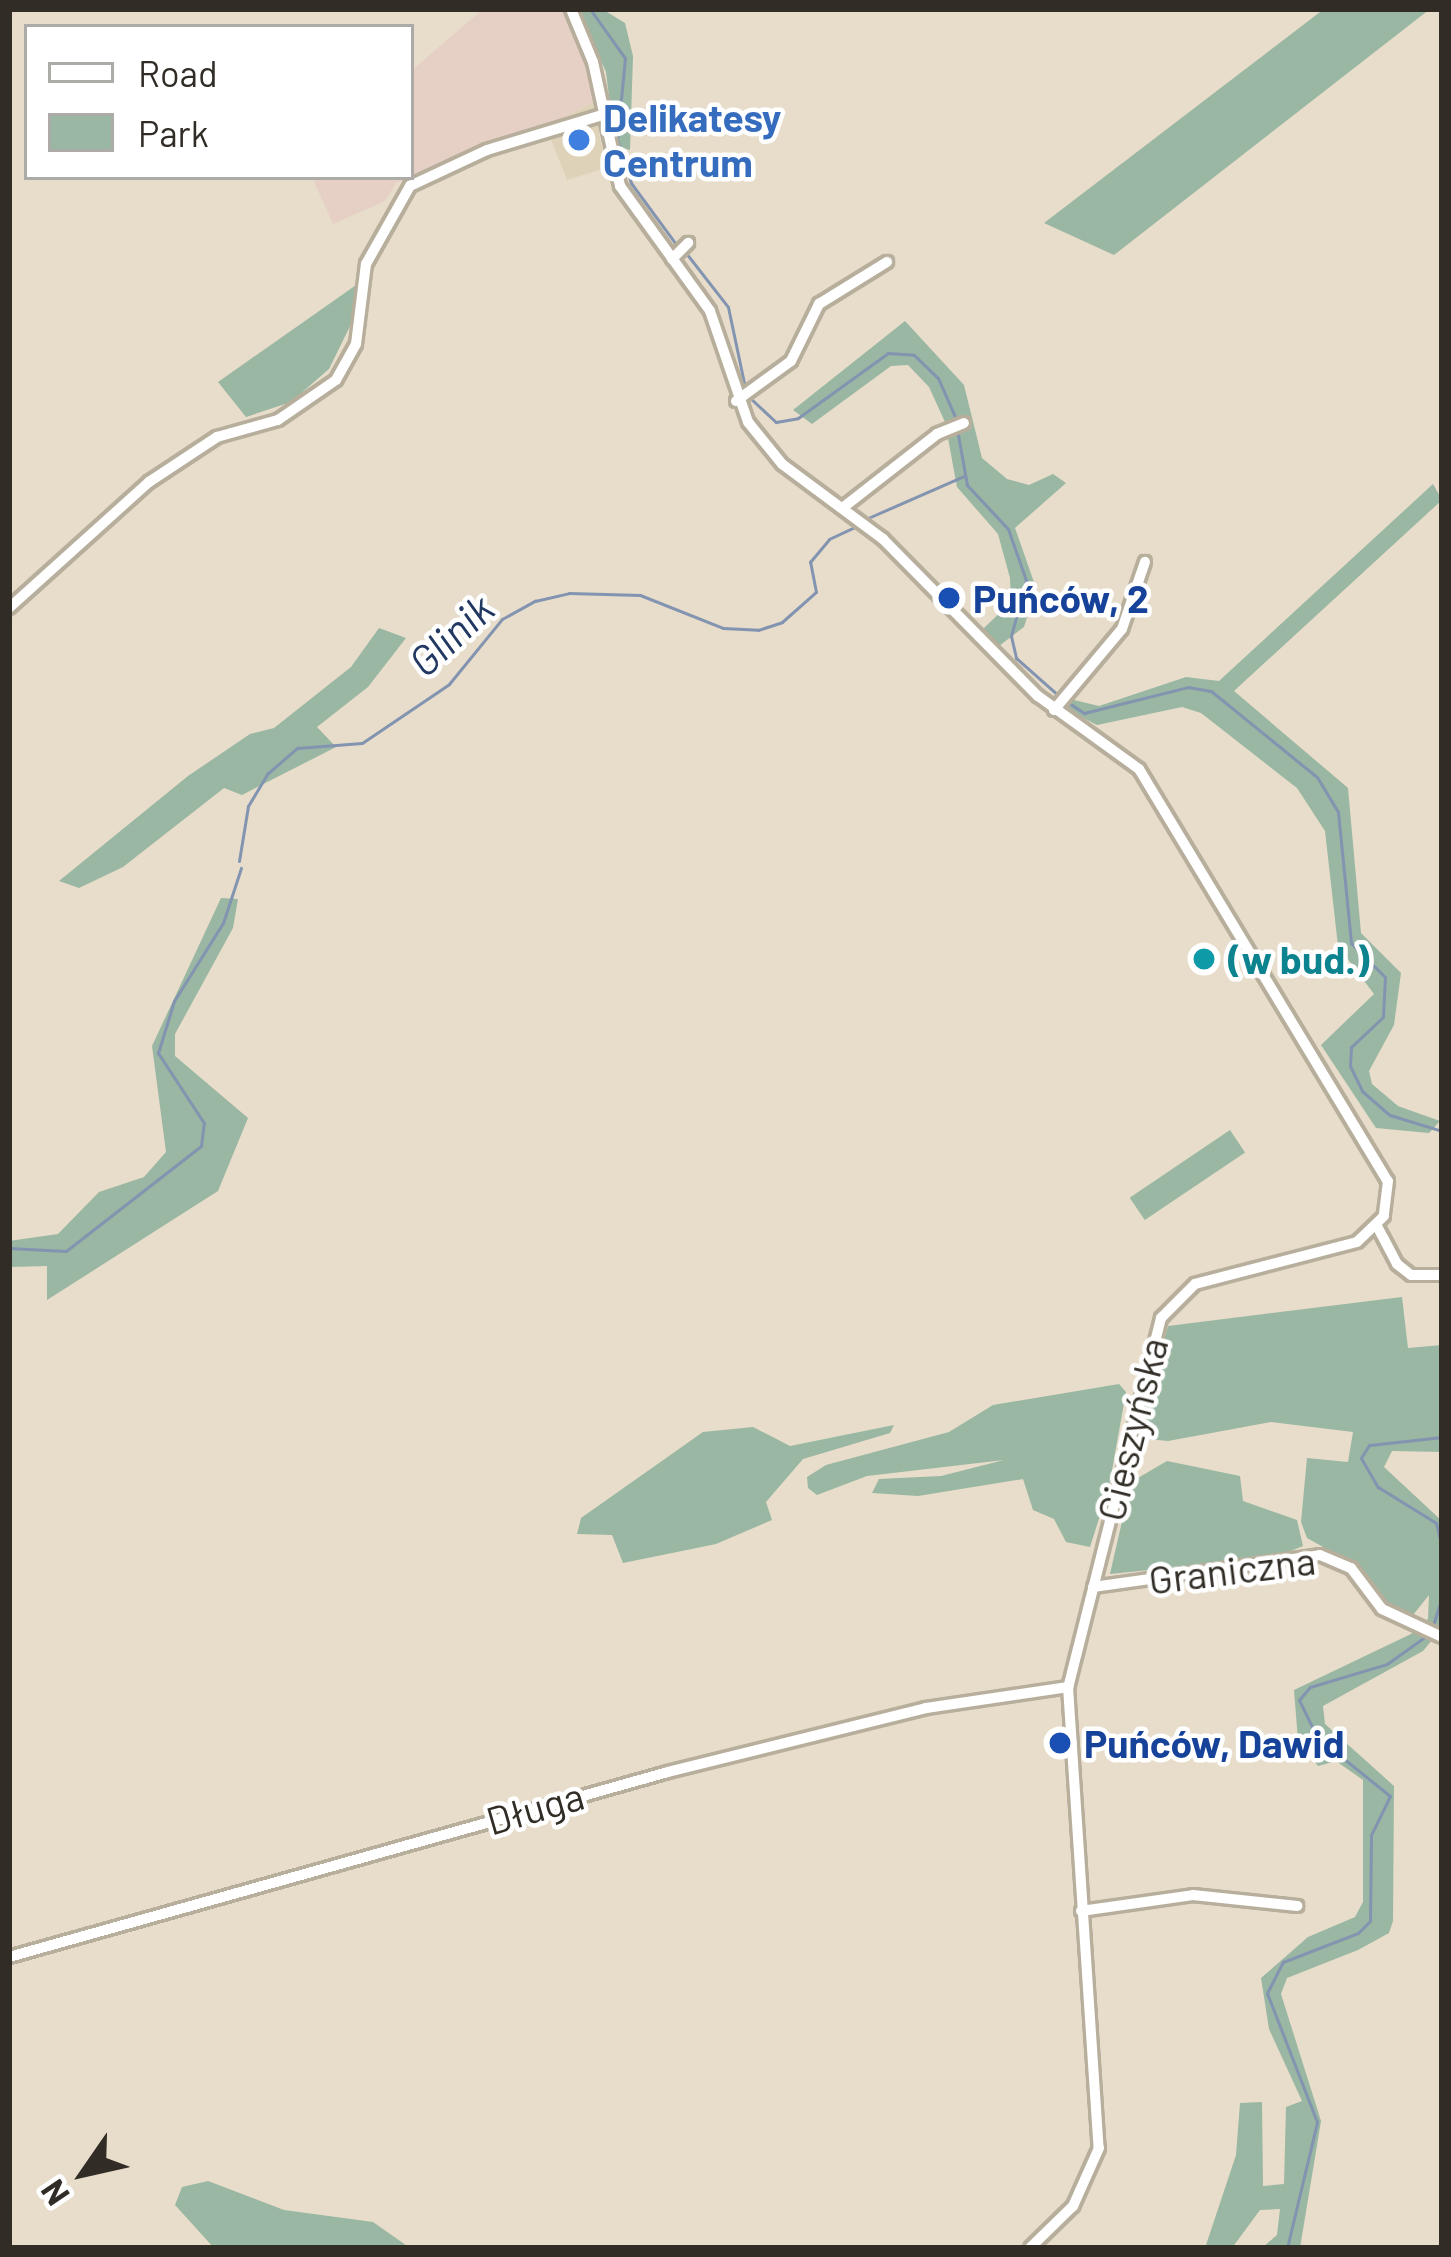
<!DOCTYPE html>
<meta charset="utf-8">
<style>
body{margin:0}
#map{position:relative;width:1451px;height:2257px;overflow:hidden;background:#e7ddca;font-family:Barlow,sans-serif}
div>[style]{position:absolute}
.built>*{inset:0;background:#ded3b8}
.industrial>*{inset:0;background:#e6cfc4}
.green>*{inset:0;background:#99b7a2;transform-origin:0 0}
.stream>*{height:3px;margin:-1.5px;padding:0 1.5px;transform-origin:1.5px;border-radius:1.5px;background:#8394b1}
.roads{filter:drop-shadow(3px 0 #b7ae9c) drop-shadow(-3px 0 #b7ae9c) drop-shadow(0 3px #b7ae9c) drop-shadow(0 -3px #b7ae9c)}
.minor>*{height:10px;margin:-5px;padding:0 5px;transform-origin:5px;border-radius:5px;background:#fff}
.dots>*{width:33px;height:33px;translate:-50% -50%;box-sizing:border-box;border:6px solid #fff;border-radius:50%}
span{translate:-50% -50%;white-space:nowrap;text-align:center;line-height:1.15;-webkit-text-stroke:9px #fff;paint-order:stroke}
.shop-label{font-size:39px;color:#366cbe;font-weight:700}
.left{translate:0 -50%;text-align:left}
.transit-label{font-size:39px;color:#164399;font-weight:700}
.culture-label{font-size:39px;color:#0d838f;font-weight:700}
.street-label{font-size:39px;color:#312d26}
.water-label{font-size:42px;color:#213861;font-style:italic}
.frame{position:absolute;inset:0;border:12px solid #312d26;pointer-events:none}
.legend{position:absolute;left:24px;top:24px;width:390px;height:156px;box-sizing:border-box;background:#fff;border:3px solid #adaba8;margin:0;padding:15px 21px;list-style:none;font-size:36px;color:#312d26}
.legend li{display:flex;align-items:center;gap:24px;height:60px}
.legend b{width:60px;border:3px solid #adaba8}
.north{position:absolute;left:24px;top:2113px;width:120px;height:120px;-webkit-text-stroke:9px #fff;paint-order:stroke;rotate:236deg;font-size:33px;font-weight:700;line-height:48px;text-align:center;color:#312d26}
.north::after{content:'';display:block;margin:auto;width:42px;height:54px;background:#312d26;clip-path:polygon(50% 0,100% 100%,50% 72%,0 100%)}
</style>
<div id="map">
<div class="built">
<i style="clip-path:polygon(593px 102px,606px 168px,567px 180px,546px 127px)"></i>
</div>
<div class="industrial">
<i style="clip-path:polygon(483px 9px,567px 9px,588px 60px,593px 102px,546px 127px,396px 183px,385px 201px,333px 224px,312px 177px,411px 177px,411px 71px)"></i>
</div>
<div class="green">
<i style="clip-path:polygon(578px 9px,602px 9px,625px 23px,633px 56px,630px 150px,615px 146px,606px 72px)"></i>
<i style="clip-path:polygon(1324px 9px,1430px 9px,1114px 255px,1044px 223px)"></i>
<i style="clip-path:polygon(359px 283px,356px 314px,329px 369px,291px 402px,246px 417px,218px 382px)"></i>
<i style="clip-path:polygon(905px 321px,964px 385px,982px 458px,1007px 479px,1029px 485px,1053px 474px,1066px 483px,1015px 528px,1036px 588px,1024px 627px,999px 646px,983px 629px,1011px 602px,1010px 578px,998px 534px,957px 487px,945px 422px,929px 387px,908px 365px,891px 366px,812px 424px,793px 410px)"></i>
<i style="clip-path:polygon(1433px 484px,1442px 500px,1234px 691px,1348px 788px,1361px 933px,1401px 973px,1394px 1025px,1369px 1071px,1372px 1084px,1398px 1106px,1440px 1121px,1429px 1133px,1376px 1128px,1321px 1045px,1374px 994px,1338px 946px,1325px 831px,1297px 788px,1201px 713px,1182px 707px,1097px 725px,1064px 708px,1070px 699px,1099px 706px,1186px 677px,1219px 681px)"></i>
<i style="clip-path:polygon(379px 628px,406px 638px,368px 687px,317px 727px,336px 747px,242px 795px,224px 788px,123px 867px,79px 888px,59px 881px,188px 776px,250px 734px,274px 728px,351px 667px)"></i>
<i style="clip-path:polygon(221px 898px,238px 899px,233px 928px,175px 1034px,175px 1056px,248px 1118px,218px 1191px,47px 1300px,47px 1266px,9px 1267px,9px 1241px,58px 1234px,99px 1192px,144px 1177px,166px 1152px,152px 1046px)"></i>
<i style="left:1230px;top:1130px;width:27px;height:121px;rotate:56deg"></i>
<i style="clip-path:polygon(1402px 1297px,1408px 1348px,1442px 1345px,1442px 1452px,1392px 1451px,1384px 1467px,1442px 1521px,1442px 1628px,1423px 1651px,1323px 1706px,1325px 1724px,1394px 1786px,1393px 1921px,1389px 1933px,1358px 1950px,1287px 1978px,1281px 1994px,1321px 2121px,1300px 2248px,1262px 2248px,1277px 2235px,1280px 2209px,1260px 2210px,1232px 2248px,1205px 2248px,1236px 2155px,1240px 2103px,1262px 2102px,1263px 2186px,1284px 2184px,1286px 2107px,1302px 2101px,1269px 2029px,1261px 1978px,1308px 1937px,1355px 1917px,1363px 1902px,1363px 1780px,1336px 1761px,1318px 1766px,1298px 1740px,1294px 1690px,1411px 1634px,1428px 1619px,1429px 1595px,1413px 1615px,1401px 1614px,1382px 1602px,1361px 1568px,1307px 1538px,1301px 1522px,1307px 1458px,1348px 1462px,1353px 1432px,1271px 1422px,1168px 1441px,1137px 1438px,1168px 1326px)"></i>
<i style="clip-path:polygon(1119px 1384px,1126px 1392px,1109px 1487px,1090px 1547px,1066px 1542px,1054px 1519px,1033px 1510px,1023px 1479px,918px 1496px,872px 1493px,879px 1479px,941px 1476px,1004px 1460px,867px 1476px,817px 1495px,808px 1488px,807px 1477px,826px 1465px,949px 1432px,993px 1405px)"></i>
<i style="clip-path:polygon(894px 1425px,890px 1433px,803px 1459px,766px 1502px,772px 1520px,716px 1544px,623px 1563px,612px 1535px,577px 1534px,581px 1518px,703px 1432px,753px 1427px,790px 1446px)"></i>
<i style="clip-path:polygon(1167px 1461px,1240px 1476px,1243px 1501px,1297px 1520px,1303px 1546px,1276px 1557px,1110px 1574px,1131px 1482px)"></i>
<i style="clip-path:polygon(208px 2181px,284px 2210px,373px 2222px,410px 2248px,214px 2248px,175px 2205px,182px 2187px)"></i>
</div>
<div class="stream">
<i style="left:590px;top:9px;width:60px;rotate:54.5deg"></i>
<i style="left:625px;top:58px;width:81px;rotate:95.6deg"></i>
<i style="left:617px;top:139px;width:46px;rotate:72.3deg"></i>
<i style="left:631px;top:183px;width:79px;rotate:53.7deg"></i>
<i style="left:686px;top:253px;width:68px;rotate:52.1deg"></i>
<i style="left:728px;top:307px;width:83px;rotate:78.1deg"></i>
<i style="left:749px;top:397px;width:37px;rotate:43deg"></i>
<i style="left:776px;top:422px;width:22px;rotate:-10deg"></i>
<i style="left:798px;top:418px;width:111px;rotate:-35.8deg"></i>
<i style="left:888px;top:353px;width:26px;rotate:4deg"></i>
<i style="left:914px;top:355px;width:33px;rotate:44deg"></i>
<i style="left:938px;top:378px;width:45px;rotate:66.3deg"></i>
<i style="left:957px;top:429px;width:57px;rotate:79.9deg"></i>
<i style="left:967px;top:485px;width:60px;rotate:47deg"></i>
<i style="left:1008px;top:529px;width:54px;rotate:70.6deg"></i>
<i style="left:1026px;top:580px;width:58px;rotate:105deg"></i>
<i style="left:1011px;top:636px;width:23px;rotate:77deg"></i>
<i style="left:1016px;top:658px;width:56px;rotate:41.4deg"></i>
<i style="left:868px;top:518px;width:105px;rotate:-23.6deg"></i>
<i style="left:1066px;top:701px;width:22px;rotate:34deg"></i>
<i style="left:1084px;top:713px;width:107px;rotate:-14deg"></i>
<i style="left:1188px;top:687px;width:23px;rotate:10deg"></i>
<i style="left:1211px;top:691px;width:136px;rotate:39.1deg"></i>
<i style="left:1317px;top:777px;width:41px;rotate:59deg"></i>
<i style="left:1338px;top:812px;width:132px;rotate:84.3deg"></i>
<i style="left:1351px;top:943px;width:48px;rotate:45deg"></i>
<i style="left:1385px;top:977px;width:40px;rotate:92.9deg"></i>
<i style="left:1383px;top:1017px;width:44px;rotate:136.8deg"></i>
<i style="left:1351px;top:1047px;width:19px;rotate:93deg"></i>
<i style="left:1350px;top:1066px;width:28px;rotate:64deg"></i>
<i style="left:1362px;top:1091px;width:37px;rotate:41deg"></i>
<i style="left:1390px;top:1115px;width:54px;rotate:17.1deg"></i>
<i style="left:239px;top:861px;width:56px;rotate:-80.7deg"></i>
<i style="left:248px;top:806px;width:37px;rotate:-59deg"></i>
<i style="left:267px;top:774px;width:40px;rotate:-41deg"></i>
<i style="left:297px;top:748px;width:65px;rotate:-4.4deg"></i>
<i style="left:362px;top:743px;width:105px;rotate:-34.1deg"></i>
<i style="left:449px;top:684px;width:84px;rotate:-50.8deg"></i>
<i style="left:502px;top:619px;width:38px;rotate:-29deg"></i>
<i style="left:535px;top:601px;width:35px;rotate:-13deg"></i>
<i style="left:569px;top:593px;width:71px;rotate:1.6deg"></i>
<i style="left:640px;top:595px;width:89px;rotate:21.7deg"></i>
<i style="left:723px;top:628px;width:35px;rotate:3deg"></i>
<i style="left:758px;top:630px;width:25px;rotate:-18deg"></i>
<i style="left:782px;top:622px;width:45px;rotate:-41.4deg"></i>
<i style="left:816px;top:592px;width:31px;rotate:-101deg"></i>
<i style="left:810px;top:562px;width:30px;rotate:-50deg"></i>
<i style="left:829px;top:539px;width:31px;rotate:-25deg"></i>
<i style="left:9px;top:1248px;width:57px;rotate:3deg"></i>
<i style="left:66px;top:1251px;width:171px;rotate:-37.9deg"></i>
<i style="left:201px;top:1146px;width:23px;rotate:-83deg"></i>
<i style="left:204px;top:1123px;width:84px;rotate:-123.3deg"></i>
<i style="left:158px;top:1053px;width:54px;rotate:-72.9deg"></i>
<i style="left:174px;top:1001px;width:92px;rotate:-57.9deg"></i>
<i style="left:223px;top:923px;width:58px;rotate:-71.9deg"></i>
<i style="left:1442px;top:1437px;width:73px;rotate:173.7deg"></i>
<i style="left:1369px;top:1445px;width:15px;rotate:122deg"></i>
<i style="left:1361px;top:1458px;width:34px;rotate:60deg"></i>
<i style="left:1378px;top:1487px;width:68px;rotate:31.8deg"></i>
<i style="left:1436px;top:1523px;width:25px;rotate:76deg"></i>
<i style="left:1432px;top:1629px;width:34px;rotate:-73deg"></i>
<i style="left:1287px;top:2248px;width:130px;rotate:-76.6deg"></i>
<i style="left:1317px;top:2122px;width:138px;rotate:-111.2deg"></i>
<i style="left:1267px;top:1993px;width:35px;rotate:-63deg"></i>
<i style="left:1283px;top:1962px;width:80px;rotate:-21.1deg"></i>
<i style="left:1358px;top:1933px;width:17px;rotate:-45deg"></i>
<i style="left:1370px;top:1921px;width:86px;rotate:-89.3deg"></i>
<i style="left:1371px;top:1835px;width:43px;rotate:-64deg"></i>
<i style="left:1390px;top:1796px;width:94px;rotate:-141.1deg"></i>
<i style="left:1317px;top:1737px;width:41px;rotate:-115.9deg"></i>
<i style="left:1299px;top:1700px;width:17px;rotate:-50deg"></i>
<i style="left:1310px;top:1687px;width:80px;rotate:-16.6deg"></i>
<i style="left:1387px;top:1664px;width:48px;rotate:-35.7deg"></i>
</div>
<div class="roads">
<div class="minor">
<i style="left:571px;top:9px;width:57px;rotate:67.5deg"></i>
<i style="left:593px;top:62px;width:127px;rotate:77.7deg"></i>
<i style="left:620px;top:186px;width:154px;rotate:54.2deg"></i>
<i style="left:710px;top:311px;width:117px;rotate:71.1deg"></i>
<i style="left:748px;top:422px;width:54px;rotate:51deg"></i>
<i style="left:782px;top:464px;width:126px;rotate:36.6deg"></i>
<i style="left:883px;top:539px;width:221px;rotate:45.4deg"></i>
<i style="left:1038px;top:696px;width:125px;rotate:35.9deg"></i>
<i style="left:1139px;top:769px;width:481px;rotate:58.9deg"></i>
<i style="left:1388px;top:1181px;width:35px;rotate:97deg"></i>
<i style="left:1384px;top:1216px;width:37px;rotate:136deg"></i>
<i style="left:1357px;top:1242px;width:167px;rotate:165.5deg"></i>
<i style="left:1195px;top:1284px;width:48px;rotate:135deg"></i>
<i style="left:1161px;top:1318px;width:381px;rotate:104.1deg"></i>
<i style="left:1068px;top:1687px;width:462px;rotate:86.2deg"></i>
<i style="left:1099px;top:2148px;width:64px;rotate:114.1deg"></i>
<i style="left:1073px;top:2206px;width:60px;rotate:135.7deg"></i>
<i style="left:672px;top:259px;width:23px;rotate:-45deg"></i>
<i style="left:736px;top:401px;width:68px;rotate:-36deg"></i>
<i style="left:791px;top:361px;width:64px;rotate:-63.8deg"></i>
<i style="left:819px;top:304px;width:80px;rotate:-31.7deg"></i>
<i style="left:845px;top:506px;width:117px;rotate:-38deg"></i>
<i style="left:937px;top:434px;width:29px;rotate:-22deg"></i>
<i style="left:9px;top:608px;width:188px;rotate:-42deg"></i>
<i style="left:149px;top:482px;width:82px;rotate:-33.5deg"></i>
<i style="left:217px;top:437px;width:63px;rotate:-15.6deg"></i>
<i style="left:278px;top:420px;width:70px;rotate:-34.6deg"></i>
<i style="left:336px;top:380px;width:41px;rotate:-60.9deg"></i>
<i style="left:356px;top:344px;width:81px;rotate:-82.9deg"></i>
<i style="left:366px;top:264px;width:90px;rotate:-60.6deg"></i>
<i style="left:410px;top:186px;width:85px;rotate:-25.1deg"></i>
<i style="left:487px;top:150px;width:120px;rotate:-16.9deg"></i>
<i style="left:1054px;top:710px;width:106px;rotate:-50deg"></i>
<i style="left:1122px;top:629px;width:71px;rotate:-71.1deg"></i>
<i style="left:1377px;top:1226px;width:43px;rotate:62.2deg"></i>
<i style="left:1397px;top:1264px;width:18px;rotate:38deg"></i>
<i style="left:1411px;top:1275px;width:31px"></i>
<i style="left:1093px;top:1587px;width:229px;rotate:-8deg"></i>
<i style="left:1320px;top:1555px;width:34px;rotate:23deg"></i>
<i style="left:1351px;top:1568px;width:51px;rotate:52.9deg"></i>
<i style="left:1382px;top:1609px;width:66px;rotate:25deg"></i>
<i style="left:1081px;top:1911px;width:113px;rotate:-8.1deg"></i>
<i style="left:1193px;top:1895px;width:105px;rotate:6deg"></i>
<i style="left:9px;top:1957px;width:684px;rotate:-15.68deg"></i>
<i style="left:668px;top:1772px;width:266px;rotate:-13.9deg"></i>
<i style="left:926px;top:1708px;width:144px;rotate:-8.4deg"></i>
</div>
</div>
<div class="dots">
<i style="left:579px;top:140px;background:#3f7fe0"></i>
<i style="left:949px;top:598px;background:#1a4fb4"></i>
<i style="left:1204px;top:959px;background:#0f9aa8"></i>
<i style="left:1060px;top:1743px;background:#1a4fb4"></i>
</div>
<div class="shop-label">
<span class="left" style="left:603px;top:140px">Delikatesy<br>Centrum</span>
</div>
<div class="transit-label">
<span class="left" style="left:973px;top:598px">Puńców, 2</span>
<span class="left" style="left:1084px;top:1743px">Puńców, Dawid</span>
</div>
<div class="culture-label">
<span class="left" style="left:1228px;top:959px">(w bud.)</span>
</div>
<div class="street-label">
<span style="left:1132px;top:1429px;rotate:-76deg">Cieszyńska</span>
<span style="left:1232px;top:1570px;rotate:-7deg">Graniczna</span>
<span style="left:535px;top:1808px;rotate:-16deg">Długa</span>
</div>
<div class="water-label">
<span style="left:450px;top:634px;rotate:-43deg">Glinik</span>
</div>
<div class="frame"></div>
<ul class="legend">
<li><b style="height:15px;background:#fff"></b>Road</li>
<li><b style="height:33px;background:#99b7a2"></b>Park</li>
</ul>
<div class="north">N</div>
</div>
